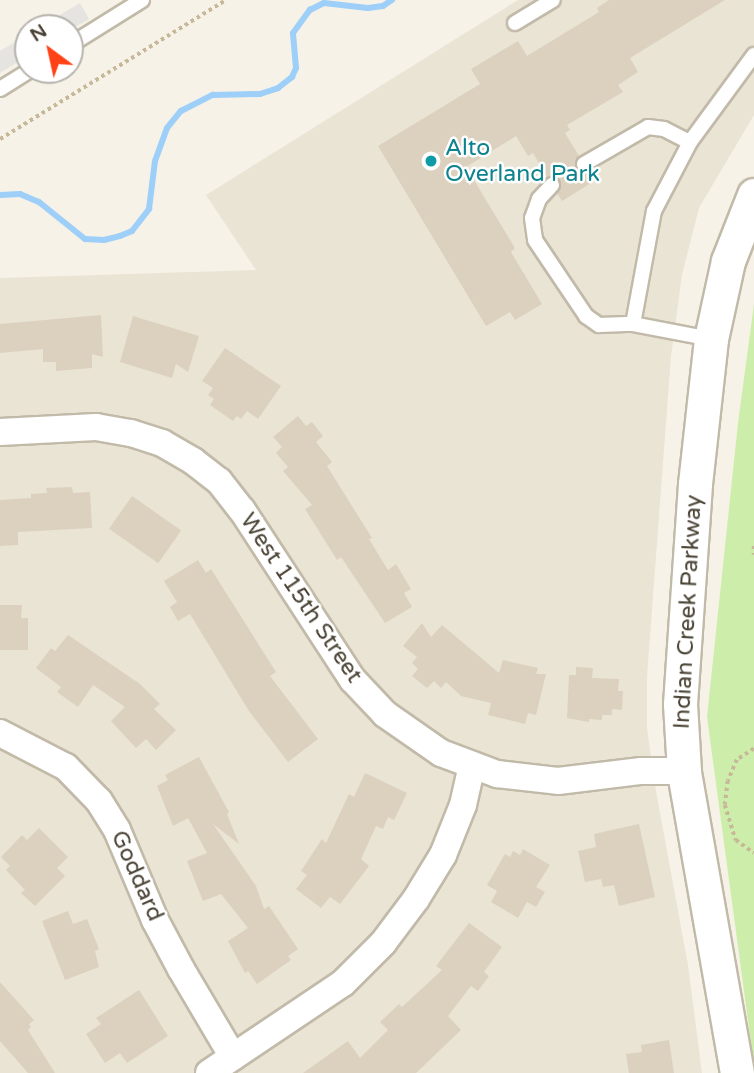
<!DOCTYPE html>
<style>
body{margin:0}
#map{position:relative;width:754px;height:1073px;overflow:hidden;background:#f6f2e7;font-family:"Varela Round",sans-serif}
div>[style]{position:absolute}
.residential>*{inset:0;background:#eae4d5}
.green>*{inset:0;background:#cdeeab}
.parking>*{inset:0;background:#e6e4e0}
.stream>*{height:6px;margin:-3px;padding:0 3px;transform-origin:3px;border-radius:3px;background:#9dcff9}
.building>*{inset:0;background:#dcd1be;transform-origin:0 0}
.path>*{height:3.5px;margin-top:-1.75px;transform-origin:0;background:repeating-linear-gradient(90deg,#c6b898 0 3.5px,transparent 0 7px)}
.roads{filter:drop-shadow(2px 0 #c2baa9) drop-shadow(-2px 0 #c2baa9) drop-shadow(0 2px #c2baa9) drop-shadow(0 -2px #c2baa9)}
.service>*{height:14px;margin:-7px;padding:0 7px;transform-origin:7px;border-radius:7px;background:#fff}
.minor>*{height:26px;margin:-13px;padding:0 13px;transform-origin:13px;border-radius:13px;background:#fff}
.tertiary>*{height:33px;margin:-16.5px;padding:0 16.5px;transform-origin:16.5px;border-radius:16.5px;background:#fff}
.dots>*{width:19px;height:19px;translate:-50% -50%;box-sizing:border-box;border:4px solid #fff;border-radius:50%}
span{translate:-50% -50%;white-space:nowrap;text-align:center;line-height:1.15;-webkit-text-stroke:5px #fff;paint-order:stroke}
.culture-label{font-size:23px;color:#0d838f}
.left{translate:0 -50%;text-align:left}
.street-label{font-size:23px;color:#4a4335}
.north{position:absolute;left:14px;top:14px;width:70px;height:70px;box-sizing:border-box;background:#fff;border:2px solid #b7b4ae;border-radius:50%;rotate:327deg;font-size:19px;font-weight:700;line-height:28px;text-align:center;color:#4a4335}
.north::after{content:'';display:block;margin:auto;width:24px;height:32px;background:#ff4215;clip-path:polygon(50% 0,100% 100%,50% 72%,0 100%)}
</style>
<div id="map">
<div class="residential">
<i style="clip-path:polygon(518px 0,754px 0,754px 115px,699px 208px,682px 275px,671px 356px,647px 677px,647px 728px,656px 791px,688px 965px,702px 1073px,0 1073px,0 278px,256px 270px,206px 195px)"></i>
</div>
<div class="green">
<i style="clip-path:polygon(754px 304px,754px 1065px,707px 717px,738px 423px)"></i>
</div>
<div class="parking">
<i style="clip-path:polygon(80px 3px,89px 19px,70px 30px,38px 28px)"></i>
<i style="clip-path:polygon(28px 34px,28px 56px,0 73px,0 51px)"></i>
</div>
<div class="stream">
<i style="left:0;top:195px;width:20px;rotate:-3deg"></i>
<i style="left:20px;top:194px;width:21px;rotate:23deg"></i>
<i style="left:39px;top:202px;width:59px;rotate:38.8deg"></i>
<i style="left:85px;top:239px;width:19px;rotate:3deg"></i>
<i style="left:104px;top:240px;width:16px;rotate:-14deg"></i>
<i style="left:120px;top:236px;width:13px;rotate:-23deg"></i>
<i style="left:132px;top:231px;width:28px;rotate:-52deg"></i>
<i style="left:149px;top:209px;width:48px;rotate:-82.9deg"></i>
<i style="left:155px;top:161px;width:35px;rotate:-70deg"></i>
<i style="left:167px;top:128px;width:22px;rotate:-51deg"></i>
<i style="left:181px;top:111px;width:36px;rotate:-27deg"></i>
<i style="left:213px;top:95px;width:47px;rotate:-1.2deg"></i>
<i style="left:260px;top:94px;width:19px;rotate:-18deg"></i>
<i style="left:278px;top:88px;width:18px;rotate:-38deg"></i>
<i style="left:292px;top:77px;width:10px;rotate:-66deg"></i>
<i style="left:296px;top:68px;width:35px;rotate:-95deg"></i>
<i style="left:293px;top:33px;width:29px;rotate:-54deg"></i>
<i style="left:310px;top:10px;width:16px;rotate:-27deg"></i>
<i style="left:324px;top:3px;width:44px;rotate:6.5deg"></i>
<i style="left:368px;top:8px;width:15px;rotate:-8deg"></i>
<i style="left:383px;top:6px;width:11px;rotate:-34deg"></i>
</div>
<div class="building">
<i style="clip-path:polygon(609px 0,725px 0,630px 58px,638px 72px,618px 85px,623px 92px,567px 125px,570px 130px,565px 133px,579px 156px,575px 168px,580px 173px,589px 172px,594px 181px,562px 201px,557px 193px,561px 186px,559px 178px,547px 177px,533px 153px,528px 156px,516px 136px,466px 167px,515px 248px,511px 252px,542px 304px,515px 320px,510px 312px,486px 326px,378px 146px,480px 84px,471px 69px,518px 41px,527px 56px,599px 12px,597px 8px)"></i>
<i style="clip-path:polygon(101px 315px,103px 357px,92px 354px,92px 368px,56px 371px,56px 362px,43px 362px,43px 349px,0 353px,0 324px)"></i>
<i style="clip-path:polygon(133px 316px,199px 336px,188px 372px,176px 364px,172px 378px,120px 362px)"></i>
<i style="clip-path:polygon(225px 348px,281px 386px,258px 419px,247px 411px,241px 419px,237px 416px,233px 421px,210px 405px,214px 399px,208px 395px,213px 388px,202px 381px)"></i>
<i style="clip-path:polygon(298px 416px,306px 426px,312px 422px,323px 436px,316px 442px,332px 462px,327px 466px,372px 538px,369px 539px,388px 570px,396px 564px,411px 589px,404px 593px,412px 607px,385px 623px,341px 557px,337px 560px,305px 509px,312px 505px,283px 471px,288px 467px,276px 453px,282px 447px,273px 437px)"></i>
<i style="clip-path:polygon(72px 487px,73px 493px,90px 492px,92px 528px,18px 532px,18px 545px,0 546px,0 500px,31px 498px,31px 494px,47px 493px,46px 488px)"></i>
<i style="left:132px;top:496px;width:60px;height:40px;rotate:35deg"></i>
<i style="clip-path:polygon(198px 560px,206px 573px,211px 569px,276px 672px,270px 676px,318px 739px,288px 762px,249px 711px,190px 614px,178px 621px,170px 607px,177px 602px,164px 581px)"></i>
<i style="clip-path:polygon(0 605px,22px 605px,21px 618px,28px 618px,28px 650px,0 650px)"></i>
<i style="clip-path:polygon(422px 623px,431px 637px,442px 625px,499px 673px,503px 660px,538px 668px,536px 674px,546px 674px,536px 715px,528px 713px,525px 724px,488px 715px,491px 703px,461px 696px,446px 682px,441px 688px,434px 681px,427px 688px,412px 676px,418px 669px,412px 663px,417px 657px,403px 646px)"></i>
<i style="clip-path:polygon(68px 635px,140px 684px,160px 704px,154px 709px,176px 730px,156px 750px,146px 739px,136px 748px,111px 721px,125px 707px,93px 685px,78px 707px,57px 692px,61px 687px,36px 668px,51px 648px,55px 651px)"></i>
<i style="clip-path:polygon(576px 667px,593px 668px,592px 678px,619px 679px,618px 691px,623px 691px,622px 710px,612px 709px,612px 715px,602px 715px,602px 720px,589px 719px,589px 722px,567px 718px,569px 675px,576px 675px)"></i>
<i style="clip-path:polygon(199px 757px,229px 812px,227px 814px,239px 844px,213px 824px,256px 886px,264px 909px,269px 906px,298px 949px,288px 956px,291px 960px,257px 984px,248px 971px,245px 973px,228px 941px,248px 928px,221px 894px,203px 901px,187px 861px,207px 853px,188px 818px,173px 826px,157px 786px,168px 780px,165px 775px)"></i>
<i style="clip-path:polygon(365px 773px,407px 793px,394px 820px,388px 817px,383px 829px,376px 826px,361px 859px,369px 866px,340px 904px,330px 897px,321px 908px,296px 889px,307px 875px,301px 871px,322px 839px,326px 843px,349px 794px,354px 797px)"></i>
<i style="clip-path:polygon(639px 824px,655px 897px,619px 906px,614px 885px,603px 887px,601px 879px,585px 882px,578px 851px,596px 847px,594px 834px)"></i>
<i style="clip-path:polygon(39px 828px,68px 857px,57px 868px,65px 876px,35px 906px,21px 893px,25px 890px,6px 870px,10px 866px,1px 857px,22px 835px,27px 840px)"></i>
<i style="clip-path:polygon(523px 849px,550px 865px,536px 887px,545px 892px,536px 907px,527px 902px,518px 918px,491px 902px,497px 891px,487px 885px,505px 854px,510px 857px,513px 851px,520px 855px)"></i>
<i style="clip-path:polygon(68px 911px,73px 924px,87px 919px,99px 949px,95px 951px,99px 967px,65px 980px,42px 921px)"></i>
<i style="clip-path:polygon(469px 923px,502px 947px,484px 972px,489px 976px,478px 991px,471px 986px,448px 1016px,461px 1030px,416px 1073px,303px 1073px,348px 1041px,360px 1058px,388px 1030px,380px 1022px,399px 1004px,402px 1007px,442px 970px,436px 966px)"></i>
<i style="clip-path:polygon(0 982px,34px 1020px,29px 1024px,31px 1027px,28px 1030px,55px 1073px,28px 1073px,0 1041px)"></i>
<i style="clip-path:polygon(139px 990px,168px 1036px,127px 1063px,120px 1053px,105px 1063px,86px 1034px,101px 1024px,96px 1018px)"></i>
<i style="clip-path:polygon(669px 1040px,674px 1073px,629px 1073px,626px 1054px,642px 1052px,641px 1045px)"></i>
</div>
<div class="path">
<i style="left:0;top:139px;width:265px;rotate:-31.6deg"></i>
<i style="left:754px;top:546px;width:9px;rotate:90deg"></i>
<i style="left:754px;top:749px;width:20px;rotate:147deg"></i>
<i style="left:737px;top:760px;width:23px;rotate:113deg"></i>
<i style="left:728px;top:781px;width:24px;rotate:97deg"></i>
<i style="left:725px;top:805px;width:37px;rotate:73deg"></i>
<i style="left:736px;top:840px;width:22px;rotate:36deg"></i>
</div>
<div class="roads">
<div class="service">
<i style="left:515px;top:23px;width:44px;rotate:-31.2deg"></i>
<i style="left:70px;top:45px;width:85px;rotate:-32deg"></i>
<i style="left:0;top:89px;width:36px;rotate:-32deg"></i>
<i style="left:584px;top:164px;width:74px;rotate:-30deg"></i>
<i style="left:648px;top:127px;width:16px;rotate:7deg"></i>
<i style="left:664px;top:129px;width:29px;rotate:27deg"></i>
<i style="left:552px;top:185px;width:19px;rotate:133deg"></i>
<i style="left:539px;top:199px;width:20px;rotate:110deg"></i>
<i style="left:532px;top:218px;width:22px;rotate:82deg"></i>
<i style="left:535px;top:240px;width:92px;rotate:56.1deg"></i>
<i style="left:586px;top:316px;width:16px;rotate:35deg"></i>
<i style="left:599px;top:325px;width:34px;rotate:-2deg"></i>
<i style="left:711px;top:339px;width:79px;rotate:-169.1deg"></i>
<i style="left:633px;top:324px;width:115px;rotate:-79.5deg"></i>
<i style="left:654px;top:211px;width:78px;rotate:-62.4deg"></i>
<i style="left:690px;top:142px;width:108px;rotate:-53.7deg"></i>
</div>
<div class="minor">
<i style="left:0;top:432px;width:96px;rotate:-3deg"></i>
<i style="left:96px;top:427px;width:36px;rotate:10deg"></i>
<i style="left:131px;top:433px;width:33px;rotate:18deg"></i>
<i style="left:162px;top:443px;width:36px;rotate:30deg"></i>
<i style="left:193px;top:461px;width:33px;rotate:38deg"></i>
<i style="left:219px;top:481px;width:37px;rotate:52deg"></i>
<i style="left:242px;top:510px;width:203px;rotate:56.9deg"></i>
<i style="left:353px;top:680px;width:47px;rotate:46.7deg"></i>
<i style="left:385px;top:714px;width:68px;rotate:34.9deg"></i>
<i style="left:441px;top:753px;width:60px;rotate:20.6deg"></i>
<i style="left:497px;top:774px;width:61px;rotate:6.5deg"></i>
<i style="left:558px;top:781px;width:84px;rotate:-6.9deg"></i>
<i style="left:641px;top:771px;width:43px"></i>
<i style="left:0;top:733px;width:74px;rotate:27.3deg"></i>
<i style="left:66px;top:767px;width:47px;rotate:45.9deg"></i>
<i style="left:99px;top:801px;width:34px;rotate:58deg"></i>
<i style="left:117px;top:830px;width:98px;rotate:67.1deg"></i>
<i style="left:155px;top:920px;width:55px;rotate:62deg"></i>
<i style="left:181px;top:969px;width:102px;rotate:59.4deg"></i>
<i style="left:209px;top:1073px;width:161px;rotate:-33.9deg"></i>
<i style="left:343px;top:983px;width:57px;rotate:-45deg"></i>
<i style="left:383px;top:943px;width:55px;rotate:-53.1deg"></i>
<i style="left:416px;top:899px;width:52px;rotate:-58.5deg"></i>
<i style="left:443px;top:855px;width:54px;rotate:-68.2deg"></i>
<i style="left:463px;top:805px;width:41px;rotate:-77.3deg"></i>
</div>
<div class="tertiary">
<i style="left:737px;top:1073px;width:307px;rotate:-100deg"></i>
<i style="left:684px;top:771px;width:67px;rotate:-93.4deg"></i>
<i style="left:680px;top:704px;width:221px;rotate:-86.1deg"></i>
<i style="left:695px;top:484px;width:146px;rotate:-83.7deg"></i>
<i style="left:711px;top:339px;width:80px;rotate:-77.7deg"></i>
<i style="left:728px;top:261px;width:71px;rotate:-68.5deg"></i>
</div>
</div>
<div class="dots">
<i style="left:431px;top:161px;background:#0f9aa8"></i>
</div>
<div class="culture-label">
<span class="left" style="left:445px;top:161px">Alto<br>Overland Park</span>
</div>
<div class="street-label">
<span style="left:301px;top:598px;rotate:56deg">West 115th Street</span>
<span style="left:688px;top:612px;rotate:-87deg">Indian Creek Parkway</span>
<span style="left:137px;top:876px;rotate:66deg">Goddard</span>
</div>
<div class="north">N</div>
</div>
